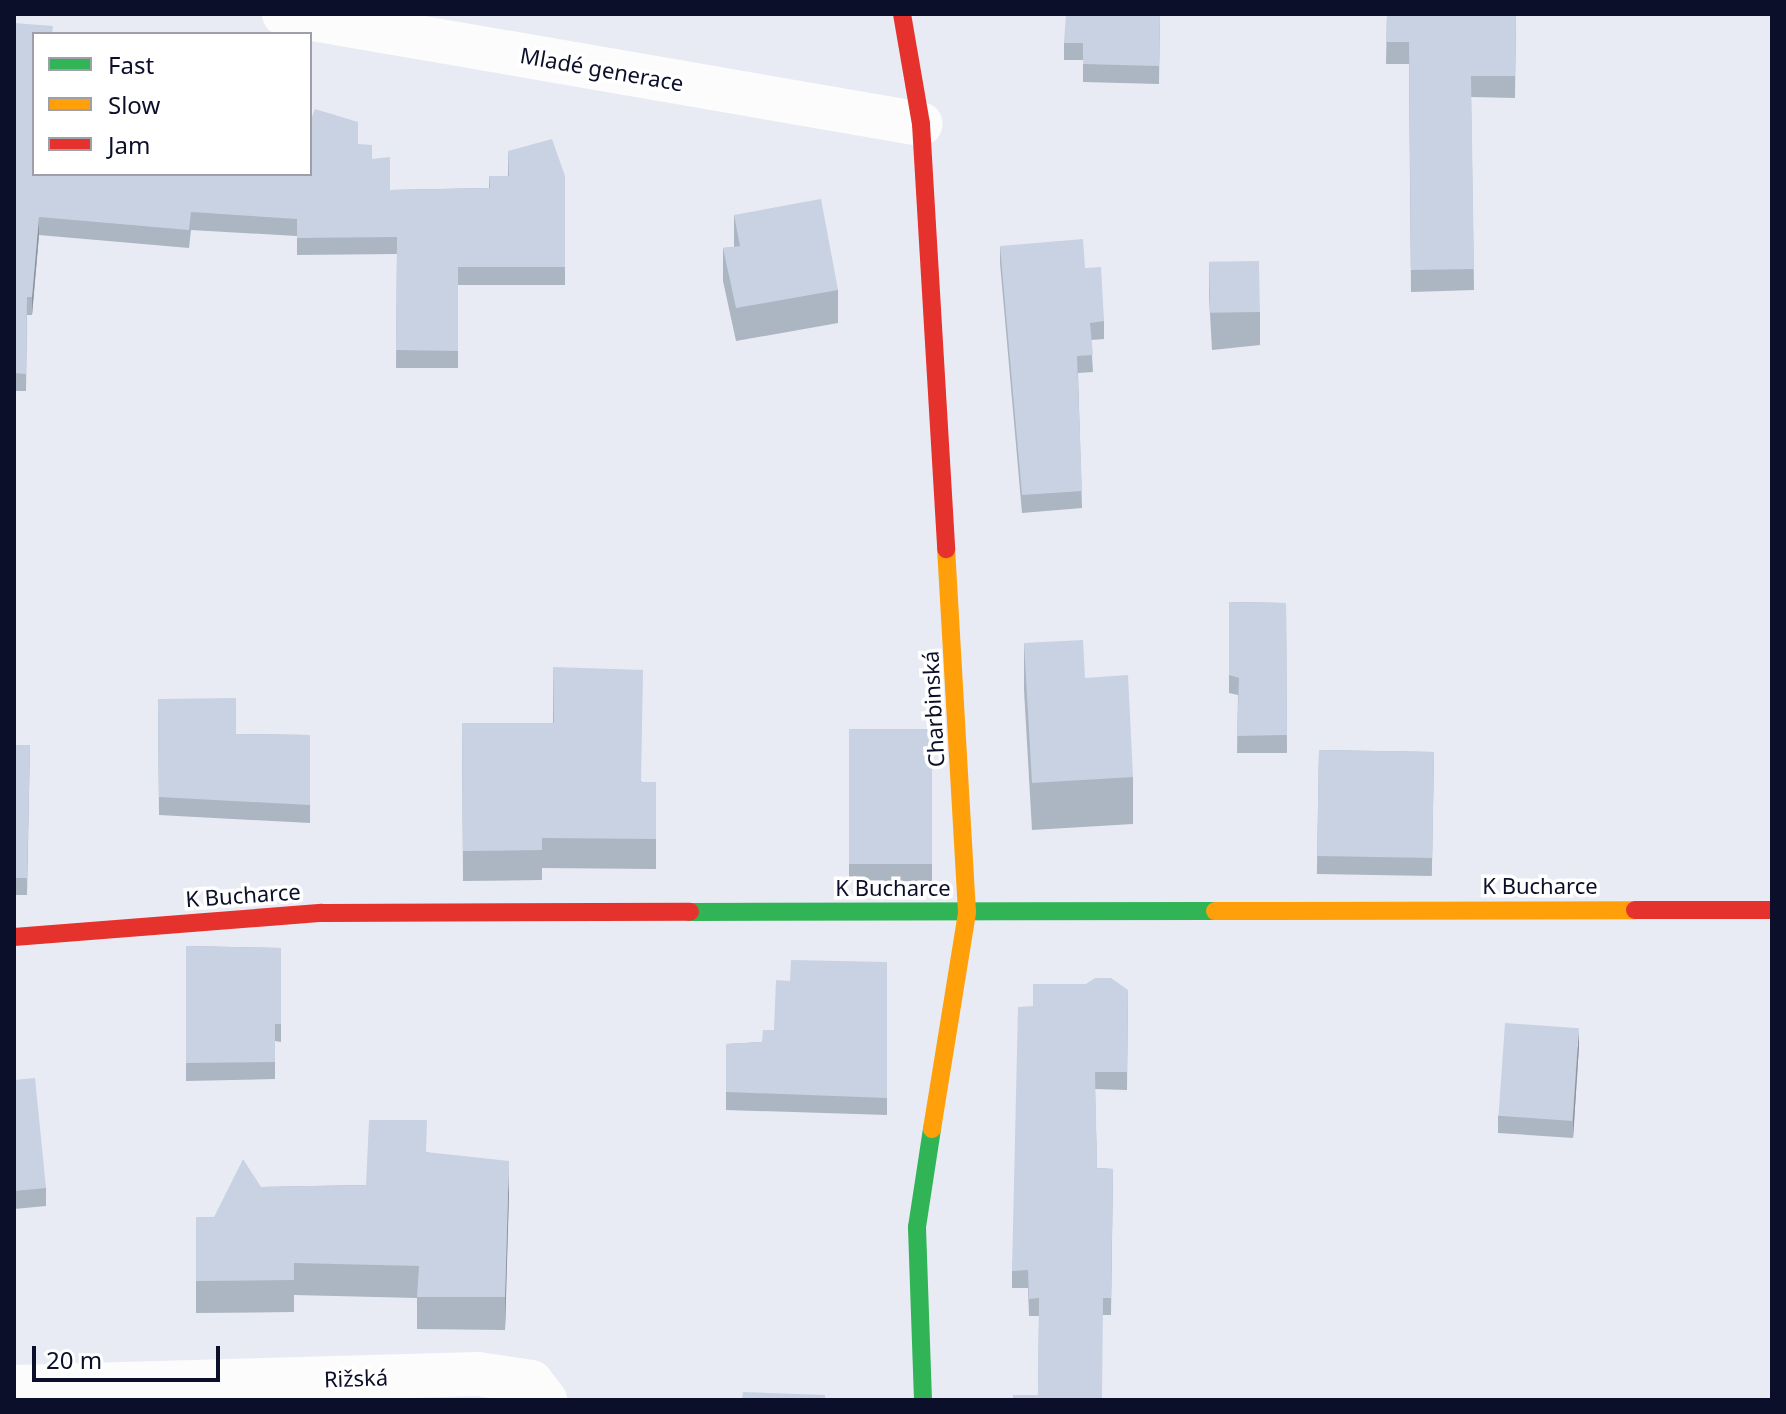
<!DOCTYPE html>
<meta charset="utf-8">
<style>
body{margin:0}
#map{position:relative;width:1786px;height:1414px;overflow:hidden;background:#e9ebf4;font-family:"Noto Sans",sans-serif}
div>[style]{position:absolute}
.street>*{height:44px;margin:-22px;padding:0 22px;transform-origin:22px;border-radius:22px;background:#fcfcfd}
.fast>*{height:18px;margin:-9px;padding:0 9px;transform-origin:9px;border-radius:9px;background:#30b455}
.slow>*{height:18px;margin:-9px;padding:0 9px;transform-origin:9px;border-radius:9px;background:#ff9f0a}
.jam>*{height:18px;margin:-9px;padding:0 9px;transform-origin:9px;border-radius:9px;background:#e5322d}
.wall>*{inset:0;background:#acb5c2;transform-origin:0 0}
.shaded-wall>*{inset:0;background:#8c939e}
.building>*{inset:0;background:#c8d2e2;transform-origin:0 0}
span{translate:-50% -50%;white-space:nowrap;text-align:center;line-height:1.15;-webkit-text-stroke:7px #fff;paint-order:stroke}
.street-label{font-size:22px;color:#0c0f29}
.frame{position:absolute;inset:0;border:16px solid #0c0f29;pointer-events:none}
.legend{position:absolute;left:32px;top:32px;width:280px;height:144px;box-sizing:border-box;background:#fff;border:2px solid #9e9fa9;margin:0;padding:10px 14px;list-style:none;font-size:24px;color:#0c0f29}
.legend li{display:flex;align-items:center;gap:16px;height:40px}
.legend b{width:40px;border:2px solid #9e9fa9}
.scale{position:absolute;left:32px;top:1346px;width:188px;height:36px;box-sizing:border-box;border:4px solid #0c0f29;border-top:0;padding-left:10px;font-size:24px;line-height:28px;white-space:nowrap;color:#0c0f29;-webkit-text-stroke:6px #fff;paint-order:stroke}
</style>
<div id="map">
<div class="street">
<i style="left:284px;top:14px;width:646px;rotate:9.8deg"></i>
<i style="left:14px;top:1387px;width:464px;rotate:-1.6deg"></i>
<i style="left:478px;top:1374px;width:54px;rotate:8.6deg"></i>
<i style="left:531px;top:1382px;width:23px;rotate:52deg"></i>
</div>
<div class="fast">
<i style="left:690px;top:912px;width:525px;rotate:-0.11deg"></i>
<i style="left:923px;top:1400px;width:173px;rotate:-92deg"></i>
<i style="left:917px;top:1227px;width:99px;rotate:-81.3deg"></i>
</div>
<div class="slow">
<i style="left:1215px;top:911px;width:420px;rotate:-0.1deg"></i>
<i style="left:932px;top:1129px;width:220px;rotate:-80.8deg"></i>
<i style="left:967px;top:912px;width:364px;rotate:-93.3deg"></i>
</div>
<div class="jam">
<i style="left:902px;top:14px;width:112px;rotate:80.2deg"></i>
<i style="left:921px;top:124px;width:426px;rotate:86.6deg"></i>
<i style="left:1635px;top:910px;width:137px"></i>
<i style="left:14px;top:937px;width:309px;rotate:-4.5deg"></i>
<i style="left:322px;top:913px;width:368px;rotate:-0.2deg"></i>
</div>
<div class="wall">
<i style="clip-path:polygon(1160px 14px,1159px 84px,1083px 82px,1083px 60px,1064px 60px,1064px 43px)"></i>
<i style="clip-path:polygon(1387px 14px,1516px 14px,1515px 98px,1471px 97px,1474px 290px,1411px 292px,1409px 64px,1386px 64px)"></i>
<i style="clip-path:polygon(14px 23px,34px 174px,358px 144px,372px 159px,390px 190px,489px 188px,489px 176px,508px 176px,508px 151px,565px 176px,565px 285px,458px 285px,458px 368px,396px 368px,397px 254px,297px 255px,297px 236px,191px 230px,189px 248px,39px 235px,32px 315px,27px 315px,26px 391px,14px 391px)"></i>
<i style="clip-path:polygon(734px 215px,838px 290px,838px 323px,736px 341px,723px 281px,723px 248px,734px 247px)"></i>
<i style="clip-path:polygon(1000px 246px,1085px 268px,1104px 321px,1104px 339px,1091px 340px,1093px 372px,1078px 373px,1082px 508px,1022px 513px,1000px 263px)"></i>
<i style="clip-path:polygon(1209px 263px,1260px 312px,1260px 345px,1212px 350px,1209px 296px)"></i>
<i style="clip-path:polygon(1229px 602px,1286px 603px,1287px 753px,1237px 753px,1238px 695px,1229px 693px)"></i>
<i style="clip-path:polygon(1024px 643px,1085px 678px,1133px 777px,1133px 824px,1032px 830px,1024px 690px)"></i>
<i style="clip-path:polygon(553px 667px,642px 782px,656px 782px,656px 869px,542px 868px,542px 880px,463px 881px,462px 723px,553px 723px)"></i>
<i style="clip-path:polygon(158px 699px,236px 734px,310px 735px,310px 823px,159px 815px)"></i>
<i style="left:849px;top:729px;width:83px;height:152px"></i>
<i style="clip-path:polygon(14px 745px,30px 745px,27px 895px,14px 895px)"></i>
<i style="left:1434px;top:752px;width:124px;height:115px;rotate:91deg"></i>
<i style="clip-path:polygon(186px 946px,281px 948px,281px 1042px,275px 1041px,275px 1079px,186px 1081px)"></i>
<i style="clip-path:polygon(887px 962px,887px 1115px,726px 1110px,726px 1044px,762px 1042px,774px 1030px,790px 981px)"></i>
<i style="clip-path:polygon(1128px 990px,1127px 1090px,1095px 1089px,1097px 1168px,1113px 1169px,1111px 1315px,1103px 1315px,1038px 1395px,1039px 1316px,1029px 1316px,1028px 1288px,1012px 1288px,1012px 1271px,1033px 1006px)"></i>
<i style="clip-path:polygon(1579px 1046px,1573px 1138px,1498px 1133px,1498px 1116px)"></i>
<i style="clip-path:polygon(14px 1080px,46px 1188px,46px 1206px,14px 1209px)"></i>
<i style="clip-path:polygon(427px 1152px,509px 1193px,505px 1330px,417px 1329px,417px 1298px,294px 1295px,294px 1312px,196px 1313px,196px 1217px,214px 1217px,261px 1187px,366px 1185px)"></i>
</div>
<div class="shaded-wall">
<i style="clip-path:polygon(39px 217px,39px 235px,32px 315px,32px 297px)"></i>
<i style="clip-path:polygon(1579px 1028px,1579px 1046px,1573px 1138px,1573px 1120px)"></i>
<i style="clip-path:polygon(509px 1161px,509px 1193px,505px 1330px,505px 1297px)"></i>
</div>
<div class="building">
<i style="clip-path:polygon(1066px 14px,1160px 14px,1159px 66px,1083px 64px,1083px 43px,1064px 43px)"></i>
<i style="clip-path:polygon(1387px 14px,1516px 14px,1515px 76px,1471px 76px,1474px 269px,1411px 270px,1409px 42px,1386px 42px)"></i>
<i style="clip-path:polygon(14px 23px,53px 26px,52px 34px,34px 34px,34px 174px,310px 174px,310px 122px,315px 109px,358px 122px,358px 144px,372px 145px,372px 159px,390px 157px,390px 190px,490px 188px,489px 176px,509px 176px,508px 151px,552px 139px,565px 176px,565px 267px,458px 267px,458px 351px,396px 350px,397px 237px,297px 238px,297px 219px,191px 212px,189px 230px,39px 217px,32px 297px,27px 297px,26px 374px,14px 373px)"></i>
<i style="clip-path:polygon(821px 199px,838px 290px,736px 308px,723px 248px,740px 246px,734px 215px)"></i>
<i style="clip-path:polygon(1083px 239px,1085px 268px,1101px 267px,1104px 321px,1090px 323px,1093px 355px,1077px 356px,1082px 491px,1022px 495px,1000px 246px)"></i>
<i style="left:1259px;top:261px;width:51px;height:50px;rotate:89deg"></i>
<i style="clip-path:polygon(1229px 602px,1286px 603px,1287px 735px,1237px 736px,1239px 678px,1229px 675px)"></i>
<i style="clip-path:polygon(1083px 640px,1085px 678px,1128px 675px,1133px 777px,1032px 783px,1024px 643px)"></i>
<i style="clip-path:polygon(553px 667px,643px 670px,641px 782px,656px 782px,656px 839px,542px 838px,542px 850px,463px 851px,462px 723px,554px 723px)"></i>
<i style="clip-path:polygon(236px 698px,236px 734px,310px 735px,310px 805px,159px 797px,158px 699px)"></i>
<i style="left:849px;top:729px;width:83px;height:135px"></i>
<i style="clip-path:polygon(14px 745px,30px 745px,27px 878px,14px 878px)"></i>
<i style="left:1434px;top:752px;width:106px;height:115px;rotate:91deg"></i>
<i style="clip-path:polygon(186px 946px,281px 948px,281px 1024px,275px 1024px,275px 1062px,186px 1063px)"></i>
<i style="clip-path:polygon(791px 960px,887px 962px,887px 1098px,726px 1092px,726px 1044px,762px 1042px,763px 1030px,774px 1030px,776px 980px,790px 981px)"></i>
<i style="clip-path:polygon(1095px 978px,1111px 978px,1128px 990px,1127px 1072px,1095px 1072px,1097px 1168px,1113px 1169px,1111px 1298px,1103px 1298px,1102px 1400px,1013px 1400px,1013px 1395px,1038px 1395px,1039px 1298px,1029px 1299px,1028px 1270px,1012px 1271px,1018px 1007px,1033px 1006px,1033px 984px,1086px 984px)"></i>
<i style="left:1505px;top:1023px;width:74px;height:93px;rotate:4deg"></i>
<i style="clip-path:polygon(35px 1078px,46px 1188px,14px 1191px,14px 1080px)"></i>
<i style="clip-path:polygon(369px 1120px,427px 1120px,426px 1152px,509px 1161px,505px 1297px,417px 1297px,419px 1266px,294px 1263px,294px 1280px,196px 1281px,196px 1217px,214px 1217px,243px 1159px,261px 1187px,366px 1185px)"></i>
<i style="clip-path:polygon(743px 1392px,825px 1395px,825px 1400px,742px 1400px)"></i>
</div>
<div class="street-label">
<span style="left:602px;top:69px;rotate:10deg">Mladé generace</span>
<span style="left:933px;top:709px;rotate:-93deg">Charbinská</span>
<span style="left:1540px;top:886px">K Bucharce</span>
<span style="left:893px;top:888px">K Bucharce</span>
<span style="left:243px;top:895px;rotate:-4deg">K Bucharce</span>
<span style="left:356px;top:1378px;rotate:-2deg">Rižská</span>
</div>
<div class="frame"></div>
<ul class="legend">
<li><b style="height:10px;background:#30b455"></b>Fast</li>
<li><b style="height:10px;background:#ff9f0a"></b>Slow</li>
<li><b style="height:10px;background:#e5322d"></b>Jam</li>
</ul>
<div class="scale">20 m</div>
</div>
